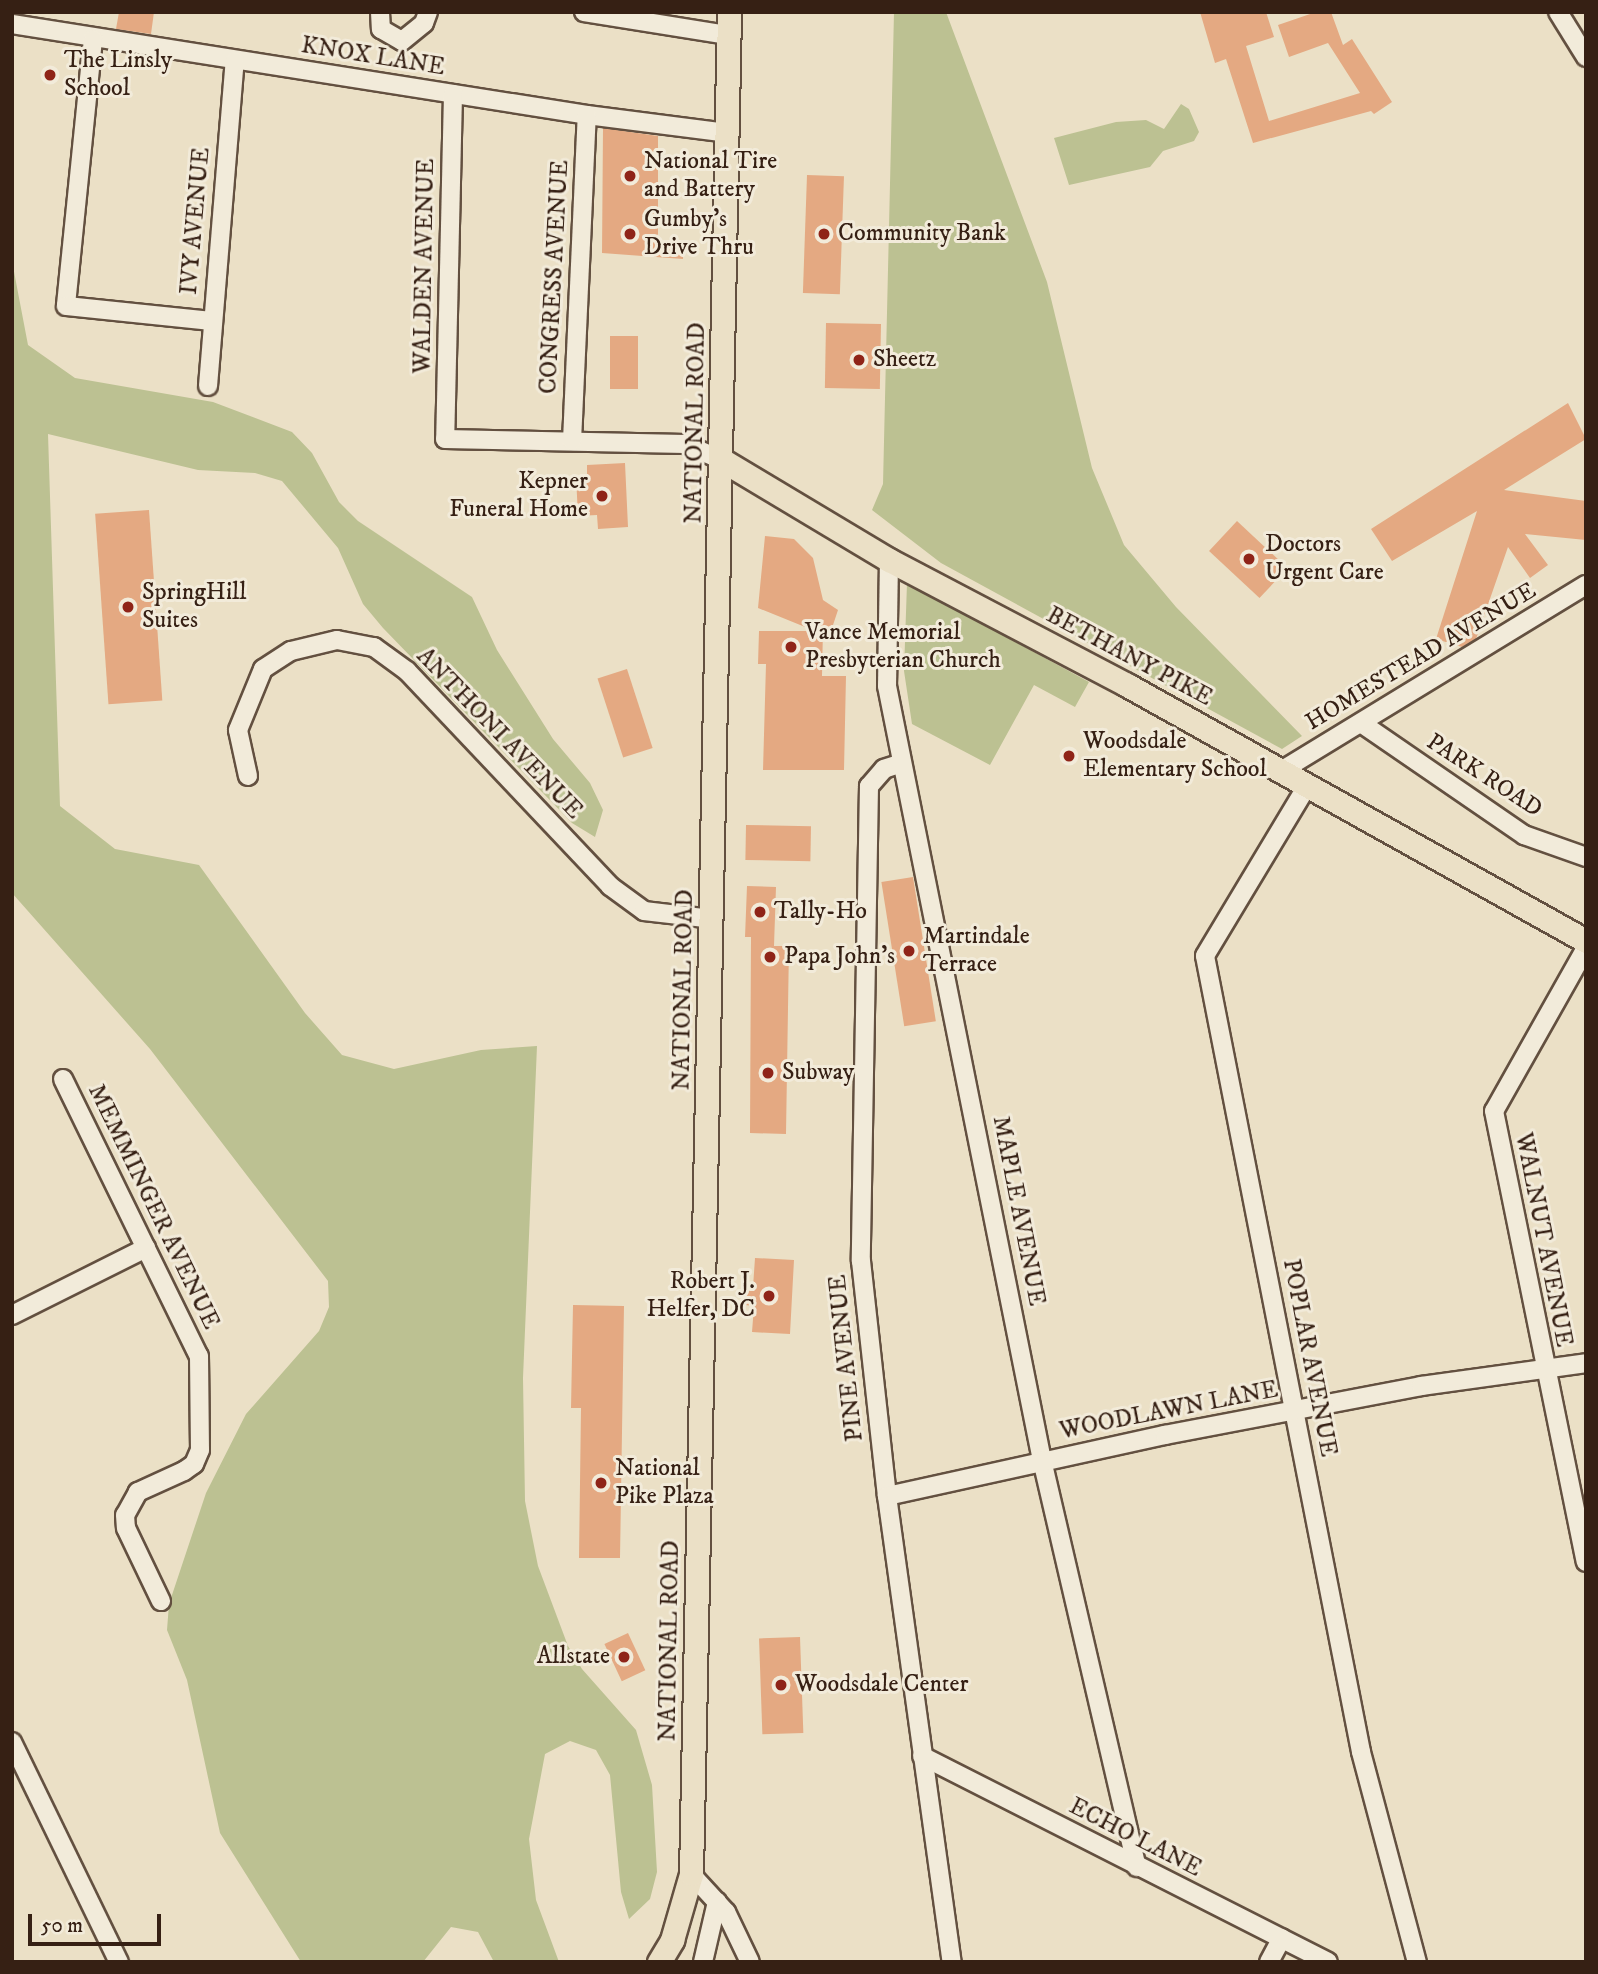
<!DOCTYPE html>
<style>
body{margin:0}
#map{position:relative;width:1598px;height:1974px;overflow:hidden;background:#ebe0c6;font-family:"IM FELL DW Pica",serif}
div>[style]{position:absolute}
.green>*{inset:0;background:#bcc192}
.building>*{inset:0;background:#e4a982;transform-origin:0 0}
.roads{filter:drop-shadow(2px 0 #635040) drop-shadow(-2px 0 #635040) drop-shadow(0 2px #635040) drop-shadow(0 -2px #635040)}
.minor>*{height:18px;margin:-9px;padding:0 9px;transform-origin:9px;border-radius:9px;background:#f2ebda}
.major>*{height:23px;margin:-11.5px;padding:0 11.5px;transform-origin:11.5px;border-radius:11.5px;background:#ebe0c6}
.dots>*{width:19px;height:19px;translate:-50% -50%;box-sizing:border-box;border:4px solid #f2ebda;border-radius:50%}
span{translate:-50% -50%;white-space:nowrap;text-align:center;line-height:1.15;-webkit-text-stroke:6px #f2ebda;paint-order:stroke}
.street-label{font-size:24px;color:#362014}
.poi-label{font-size:24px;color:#362014}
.left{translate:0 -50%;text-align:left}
.right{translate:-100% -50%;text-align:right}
.frame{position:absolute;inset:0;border:14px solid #362014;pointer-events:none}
.scale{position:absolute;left:28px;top:1914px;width:133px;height:32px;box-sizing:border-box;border:4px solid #362014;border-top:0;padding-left:9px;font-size:21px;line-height:24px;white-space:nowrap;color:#362014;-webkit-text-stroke:5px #f2ebda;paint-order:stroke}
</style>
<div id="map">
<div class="green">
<i style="clip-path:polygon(894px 12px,946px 12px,1047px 282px,1092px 468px,1124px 545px,1176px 607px,1302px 736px,1282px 749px,941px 563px,872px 510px,883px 484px)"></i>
<i style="clip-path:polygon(1181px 104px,1189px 109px,1199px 132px,1194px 141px,1163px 151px,1150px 167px,1069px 185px,1054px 138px,1116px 122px,1146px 120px,1164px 129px)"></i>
<i style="clip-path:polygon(12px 261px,28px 345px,75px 378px,213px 402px,292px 432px,312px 453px,339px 502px,358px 521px,472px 597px,497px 650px,553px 739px,590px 783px,603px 810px,595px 837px,572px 823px,383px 628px,363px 604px,338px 548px,282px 481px,255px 473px,198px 470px,48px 434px,60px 806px,115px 849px,199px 865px,305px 1013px,342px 1055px,394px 1069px,481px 1050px,537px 1046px,523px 1378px,525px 1501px,538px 1566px,568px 1646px,582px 1669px,636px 1730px,652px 1785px,657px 1872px,650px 1899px,629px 1919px,621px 1892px,610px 1775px,596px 1750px,570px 1741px,545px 1754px,529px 1839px,536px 1900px,559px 1962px,494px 1962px,478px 1932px,451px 1927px,423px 1962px,301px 1962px,220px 1833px,187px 1680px,167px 1630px,169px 1604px,206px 1493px,246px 1414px,319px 1331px,329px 1307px,328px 1281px,150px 1049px,12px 893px)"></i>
<i style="clip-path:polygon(907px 583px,1089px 682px,1075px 707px,1034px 685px,990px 765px,912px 724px,904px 671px)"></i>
</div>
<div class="building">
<i style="clip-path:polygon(119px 12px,154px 12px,151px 34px,116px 29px)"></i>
<i style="clip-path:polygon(1200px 12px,1266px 12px,1274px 37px,1246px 46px,1269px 121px,1360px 93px,1328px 43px,1289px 57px,1278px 25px,1316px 12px,1331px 12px,1343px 45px,1352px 39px,1392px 102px,1374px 114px,1371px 111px,1253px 143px,1226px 59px,1215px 63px)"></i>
<i style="clip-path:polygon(603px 128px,658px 136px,658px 244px,683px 245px,683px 259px,602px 253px)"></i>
<i style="left:807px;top:175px;width:37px;height:118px;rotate:2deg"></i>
<i style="left:826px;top:323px;width:55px;height:65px;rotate:1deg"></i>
<i style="left:610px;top:336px;width:28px;height:53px"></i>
<i style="clip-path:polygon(1568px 403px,1586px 439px,1504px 490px,1586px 501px,1586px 540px,1525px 534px,1548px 565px,1530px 578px,1508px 547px,1476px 639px,1462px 647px,1436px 639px,1477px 511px,1392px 561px,1371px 529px)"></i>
<i style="clip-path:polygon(625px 463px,628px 527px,598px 529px,597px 515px,578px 516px,576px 476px,587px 475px,587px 465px)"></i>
<i style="left:149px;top:510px;width:191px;height:54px;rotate:86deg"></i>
<i style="left:1237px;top:521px;width:69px;height:41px;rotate:43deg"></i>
<i style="clip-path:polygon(765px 536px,794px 539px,813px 558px,823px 600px,838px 610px,832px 628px,823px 628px,822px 676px,846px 676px,844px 770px,763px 770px,766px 664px,758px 664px,759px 631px,815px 631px,758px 608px)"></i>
<i style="left:627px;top:669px;width:83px;height:31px;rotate:72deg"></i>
<i style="left:746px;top:825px;width:65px;height:35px;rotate:1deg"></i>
<i style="left:913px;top:877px;width:146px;height:32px;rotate:81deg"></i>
<i style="clip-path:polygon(747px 886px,776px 887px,774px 946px,789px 946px,786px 1134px,750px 1133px,751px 937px,745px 937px)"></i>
<i style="clip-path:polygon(755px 1258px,794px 1260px,790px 1334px,752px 1332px,754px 1306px,745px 1305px,746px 1286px,753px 1287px)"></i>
<i style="clip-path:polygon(573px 1305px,624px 1306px,620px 1558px,579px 1558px,581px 1408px,571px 1408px)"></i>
<i style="left:628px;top:1633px;width:41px;height:26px;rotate:65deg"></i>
<i style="left:800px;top:1637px;width:96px;height:41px;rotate:88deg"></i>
</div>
<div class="roads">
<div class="minor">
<i style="left:380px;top:12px;width:17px;rotate:87deg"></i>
<i style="left:381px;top:29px;width:24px;rotate:30deg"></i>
<i style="left:402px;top:41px;width:28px;rotate:-39deg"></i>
<i style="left:424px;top:23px;width:12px;rotate:-70deg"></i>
<i style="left:584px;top:12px;width:146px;rotate:9.1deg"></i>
<i style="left:1558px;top:12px;width:53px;rotate:58.1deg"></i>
<i style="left:12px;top:24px;width:582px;rotate:8.99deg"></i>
<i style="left:587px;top:115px;width:141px;rotate:7.3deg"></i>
<i style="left:93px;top:39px;width:268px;rotate:95.8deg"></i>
<i style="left:66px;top:306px;width:147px;rotate:5.9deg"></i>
<i style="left:453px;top:94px;width:345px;rotate:91.3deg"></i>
<i style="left:445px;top:439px;width:240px;rotate:1.2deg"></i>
<i style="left:685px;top:444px;width:40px;rotate:23.4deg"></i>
<i style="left:208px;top:386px;width:326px;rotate:-85.3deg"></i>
<i style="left:572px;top:441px;width:326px;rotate:-87.4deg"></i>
<i style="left:889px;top:560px;width:126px;rotate:90.9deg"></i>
<i style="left:887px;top:686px;width:789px;rotate:78.68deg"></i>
<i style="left:1042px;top:1460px;width:418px;rotate:76.9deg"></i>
<i style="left:1361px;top:723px;width:198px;rotate:34.5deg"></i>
<i style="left:1524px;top:835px;width:66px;rotate:19.5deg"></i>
<i style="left:902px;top:763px;width:19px;rotate:162deg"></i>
<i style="left:884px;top:769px;width:23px;rotate:131deg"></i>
<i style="left:869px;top:786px;width:475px;rotate:91deg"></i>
<i style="left:861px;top:1261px;width:236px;rotate:83.7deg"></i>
<i style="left:887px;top:1496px;width:471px;rotate:82.1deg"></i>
<i style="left:1281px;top:771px;width:357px;rotate:-31.4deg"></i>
<i style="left:248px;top:776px;width:47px;rotate:-102.3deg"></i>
<i style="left:238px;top:730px;width:66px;rotate:-67.7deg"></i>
<i style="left:263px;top:669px;width:33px;rotate:-33deg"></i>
<i style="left:291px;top:651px;width:47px;rotate:-13.4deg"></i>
<i style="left:337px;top:640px;width:38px;rotate:11deg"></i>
<i style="left:374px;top:647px;width:41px;rotate:36deg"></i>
<i style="left:407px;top:671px;width:296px;rotate:46.6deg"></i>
<i style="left:610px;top:886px;width:42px;rotate:36.3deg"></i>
<i style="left:644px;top:911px;width:68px;rotate:6.7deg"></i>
<i style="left:1307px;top:786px;width:198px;rotate:121deg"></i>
<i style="left:1205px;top:956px;width:811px;rotate:78.91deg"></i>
<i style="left:1361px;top:1752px;width:217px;rotate:75.1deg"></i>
<i style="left:1586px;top:948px;width:187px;rotate:119.4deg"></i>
<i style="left:1494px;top:1111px;width:460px;rotate:78.5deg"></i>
<i style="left:63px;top:1079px;width:309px;rotate:63.9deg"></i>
<i style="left:199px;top:1356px;width:94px;rotate:89.4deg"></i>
<i style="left:200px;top:1450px;width:15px;rotate:113deg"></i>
<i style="left:194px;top:1464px;width:12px;rotate:145deg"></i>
<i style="left:184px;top:1471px;width:51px;rotate:155.5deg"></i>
<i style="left:138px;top:1492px;width:26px;rotate:119deg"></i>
<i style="left:125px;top:1515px;width:13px;rotate:86deg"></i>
<i style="left:126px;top:1528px;width:81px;rotate:64.4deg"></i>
<i style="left:12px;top:1315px;width:150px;rotate:-26.6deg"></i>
<i style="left:887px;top:1496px;width:285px;rotate:-12.4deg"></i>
<i style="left:1165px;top:1435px;width:261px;rotate:-10.8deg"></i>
<i style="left:1421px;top:1386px;width:167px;rotate:-7.9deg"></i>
<i style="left:12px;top:1742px;width:245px;rotate:64.1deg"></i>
<i style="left:922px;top:1756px;width:455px;rotate:26.9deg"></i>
<i style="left:691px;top:1874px;width:52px;rotate:47.4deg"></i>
<i style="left:726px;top:1912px;width:55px;rotate:64.4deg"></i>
<i style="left:703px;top:1962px;width:62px;rotate:-76.9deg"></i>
<i style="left:1269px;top:1962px;width:27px;rotate:-62deg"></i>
</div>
<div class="major">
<i style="left:722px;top:460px;width:195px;rotate:30.9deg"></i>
<i style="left:889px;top:560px;width:269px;rotate:27.7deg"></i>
<i style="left:1127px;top:685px;width:526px;rotate:29.15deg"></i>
<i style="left:659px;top:1962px;width:26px;rotate:-59deg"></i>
<i style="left:672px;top:1940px;width:69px;rotate:-73.9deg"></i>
<i style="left:691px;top:1874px;width:1862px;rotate:-88.83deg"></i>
</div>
</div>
<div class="dots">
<i style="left:50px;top:75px;background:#8f2418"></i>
<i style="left:630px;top:176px;background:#8f2418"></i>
<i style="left:630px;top:234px;background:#8f2418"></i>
<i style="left:824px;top:234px;background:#8f2418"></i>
<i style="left:859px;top:360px;background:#8f2418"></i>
<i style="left:602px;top:496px;background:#8f2418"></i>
<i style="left:1249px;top:559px;background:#8f2418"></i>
<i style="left:128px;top:607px;background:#8f2418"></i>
<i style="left:791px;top:647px;background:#8f2418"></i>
<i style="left:1069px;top:756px;background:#8f2418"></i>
<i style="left:760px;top:912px;background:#8f2418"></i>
<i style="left:909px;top:951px;background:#8f2418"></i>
<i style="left:770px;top:957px;background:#8f2418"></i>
<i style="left:768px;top:1073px;background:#8f2418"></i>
<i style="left:769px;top:1296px;background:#8f2418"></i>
<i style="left:601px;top:1483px;background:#8f2418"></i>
<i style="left:624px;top:1657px;background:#8f2418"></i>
<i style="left:781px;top:1685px;background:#8f2418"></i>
</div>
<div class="street-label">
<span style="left:373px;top:57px;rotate:9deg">KNOX LANE</span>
<span style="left:196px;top:221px;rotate:-85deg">IVY AVENUE</span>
<span style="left:425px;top:266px;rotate:-89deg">WALDEN AVENUE</span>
<span style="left:555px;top:277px;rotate:-87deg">CONGRESS AVENUE</span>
<span style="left:696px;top:423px;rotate:-89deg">NATIONAL ROAD</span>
<span style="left:1129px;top:657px;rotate:28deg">BETHANY PIKE</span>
<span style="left:1421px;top:657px;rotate:-31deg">HOMESTEAD AVENUE</span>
<span style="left:499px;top:734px;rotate:46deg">ANTHONI AVENUE</span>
<span style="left:1484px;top:776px;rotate:33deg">PARK ROAD</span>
<span style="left:684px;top:990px;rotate:-89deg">NATIONAL ROAD</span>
<span style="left:153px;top:1207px;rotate:64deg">MEMMINGER AVENUE</span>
<span style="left:1018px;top:1211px;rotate:79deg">MAPLE AVENUE</span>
<span style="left:1543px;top:1240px;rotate:79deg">WALNUT AVENUE</span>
<span style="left:847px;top:1358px;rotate:-96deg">PINE AVENUE</span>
<span style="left:1309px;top:1358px;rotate:79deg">POPLAR AVENUE</span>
<span style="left:1169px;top:1411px;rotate:-11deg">WOODLAWN LANE</span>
<span style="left:670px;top:1641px;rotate:-89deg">NATIONAL ROAD</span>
<span style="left:1135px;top:1838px;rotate:27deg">ECHO LANE</span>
</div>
<div class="poi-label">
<span class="left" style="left:64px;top:75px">The Linsly<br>School</span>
<span class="left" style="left:644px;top:176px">National Tire<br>and Battery</span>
<span class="left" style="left:644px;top:234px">Gumby's<br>Drive Thru</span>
<span class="left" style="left:838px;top:234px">Community Bank</span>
<span class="left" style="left:873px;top:360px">Sheetz</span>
<span class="right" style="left:588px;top:496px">Kepner<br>Funeral Home</span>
<span class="left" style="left:1265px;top:559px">Doctors<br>Urgent Care</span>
<span class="left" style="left:142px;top:607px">SpringHill<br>Suites</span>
<span class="left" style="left:805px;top:647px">Vance Memorial<br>Presbyterian Church</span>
<span class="left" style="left:1083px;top:756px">Woodsdale<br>Elementary School</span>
<span class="left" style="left:774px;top:912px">Tally-Ho</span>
<span class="left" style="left:923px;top:951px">Martindale<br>Terrace</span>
<span class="left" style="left:784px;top:957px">Papa John's</span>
<span class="left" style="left:782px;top:1073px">Subway</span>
<span class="right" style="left:755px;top:1296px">Robert J.<br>Helfer, DC</span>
<span class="left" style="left:615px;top:1483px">National<br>Pike Plaza</span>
<span class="right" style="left:610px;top:1657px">Allstate</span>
<span class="left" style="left:795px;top:1685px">Woodsdale Center</span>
</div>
<div class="frame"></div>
<div class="scale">50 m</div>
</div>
